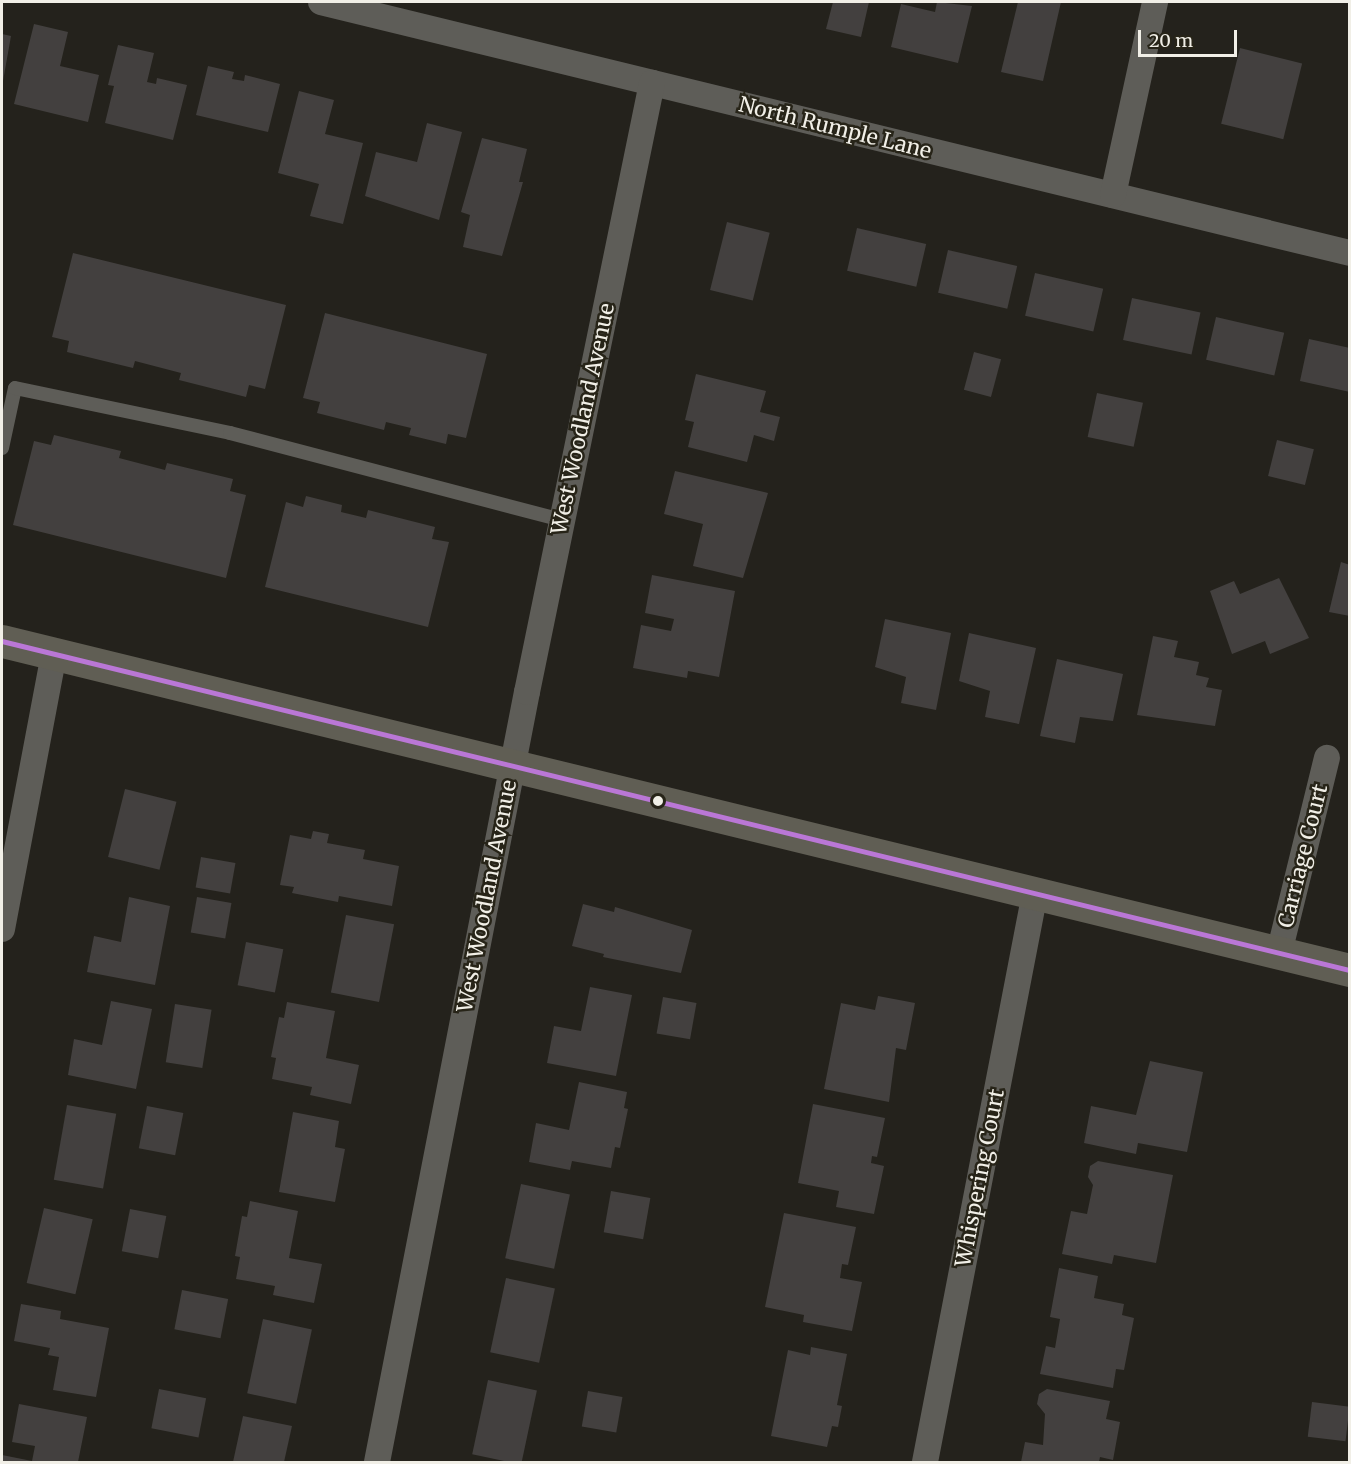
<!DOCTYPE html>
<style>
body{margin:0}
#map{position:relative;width:1351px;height:1464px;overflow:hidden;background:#24221c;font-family:Merriweather,serif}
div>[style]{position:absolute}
.building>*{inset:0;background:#43403f;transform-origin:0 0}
.lane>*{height:14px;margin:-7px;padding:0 7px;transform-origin:7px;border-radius:7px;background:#5e5d58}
.street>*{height:26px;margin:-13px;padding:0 13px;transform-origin:13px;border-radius:13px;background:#5e5d58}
.primary>*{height:33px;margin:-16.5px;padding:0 16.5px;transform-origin:16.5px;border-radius:16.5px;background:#605e54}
.bus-1>*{height:4.5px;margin:-2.25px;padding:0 2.25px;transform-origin:2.25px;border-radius:2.25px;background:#ba77d6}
.dots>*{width:16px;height:16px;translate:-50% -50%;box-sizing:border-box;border:3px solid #272418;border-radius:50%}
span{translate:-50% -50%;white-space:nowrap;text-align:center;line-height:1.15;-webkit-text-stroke:5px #272418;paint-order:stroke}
.street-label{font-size:21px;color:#f1efe7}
.frame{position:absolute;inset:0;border:3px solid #f1efe7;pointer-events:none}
.scale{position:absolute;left:1138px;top:30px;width:99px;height:27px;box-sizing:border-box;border:3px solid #f1efe7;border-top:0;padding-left:8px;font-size:18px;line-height:21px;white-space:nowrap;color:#f1efe7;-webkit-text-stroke:4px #272418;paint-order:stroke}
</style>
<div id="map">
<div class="building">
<i style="clip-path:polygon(833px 2px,869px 2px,861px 37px,826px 29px)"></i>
<i style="clip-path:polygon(937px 2px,972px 6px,958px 63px,891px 47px,901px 4px,935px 12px)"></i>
<i style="clip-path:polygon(1018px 2px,1061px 2px,1043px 81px,1001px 72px)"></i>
<i style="clip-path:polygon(34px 24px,68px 32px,60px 66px,99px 75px,88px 122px,14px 104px)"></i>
<i style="clip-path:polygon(2px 34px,11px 36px,3px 81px,2px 81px)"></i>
<i style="clip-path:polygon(118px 45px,154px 53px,147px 82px,156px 84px,157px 78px,187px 85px,173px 140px,105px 123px,114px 86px,108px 85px)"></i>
<i style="left:1240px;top:48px;width:64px;height:78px;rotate:14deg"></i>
<i style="clip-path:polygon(208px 66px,234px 72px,232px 79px,244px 81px,245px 75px,280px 84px,268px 132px,196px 115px)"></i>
<i style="clip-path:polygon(299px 91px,334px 100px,325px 134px,363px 143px,343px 224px,310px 216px,319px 184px,278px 173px)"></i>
<i style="clip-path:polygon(427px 123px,462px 132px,439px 220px,365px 196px,376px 152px,417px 162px)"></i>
<i style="clip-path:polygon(482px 138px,527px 149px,519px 182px,523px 182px,502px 256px,463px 247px,470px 215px,461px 212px)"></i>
<i style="left:727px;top:222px;width:44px;height:70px;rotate:14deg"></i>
<i style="left:857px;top:228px;width:71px;height:44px;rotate:13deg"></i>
<i style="left:948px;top:250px;width:71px;height:44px;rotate:13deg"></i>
<i style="clip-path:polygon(73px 253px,286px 305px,265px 389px,249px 385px,246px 397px,179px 380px,181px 373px,135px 361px,133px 368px,67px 352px,69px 341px,52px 337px)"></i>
<i style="left:1035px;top:273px;width:70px;height:44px;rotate:13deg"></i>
<i style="left:1132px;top:298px;width:70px;height:43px;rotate:12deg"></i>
<i style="clip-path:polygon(325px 313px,487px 354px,466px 438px,448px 434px,446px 444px,409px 435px,411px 428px,386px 422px,384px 430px,317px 413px,320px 402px,303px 398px)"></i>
<i style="left:1216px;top:317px;width:70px;height:44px;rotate:13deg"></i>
<i style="clip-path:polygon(1309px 339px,1350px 348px,1350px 392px,1300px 381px)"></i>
<i style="left:974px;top:352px;width:28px;height:39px;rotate:15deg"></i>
<i style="clip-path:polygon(696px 374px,766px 391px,760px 412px,780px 417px,774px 441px,754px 435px,747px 462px,688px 447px,694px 422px,685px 420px)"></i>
<i style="left:1097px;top:393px;width:47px;height:45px;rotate:12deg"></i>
<i style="clip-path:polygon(54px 435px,121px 451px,119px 458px,165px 470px,167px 463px,233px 479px,230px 491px,246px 495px,226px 578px,13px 525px,34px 441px,51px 445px)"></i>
<i style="left:1277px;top:440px;width:38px;height:37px;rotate:14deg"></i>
<i style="clip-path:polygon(675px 471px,768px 493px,743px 578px,693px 566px,703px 524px,664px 514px)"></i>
<i style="clip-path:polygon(306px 496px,342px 505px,341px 512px,366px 518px,368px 510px,435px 527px,432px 539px,449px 542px,428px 627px,265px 587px,286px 502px,303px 507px)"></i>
<i style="clip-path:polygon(1341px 562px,1350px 565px,1350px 616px,1329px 612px)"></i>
<i style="clip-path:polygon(652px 575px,735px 591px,719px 677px,688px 671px,687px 678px,633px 668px,641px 625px,671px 631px,674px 619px,645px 613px)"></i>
<i style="clip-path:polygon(1279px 578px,1309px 638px,1270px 654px,1265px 641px,1232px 654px,1210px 591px,1234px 581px,1240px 594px)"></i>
<i style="clip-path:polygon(885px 619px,951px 633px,936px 710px,901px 703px,906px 677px,875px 667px)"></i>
<i style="clip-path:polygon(969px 633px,1036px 648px,1019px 724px,985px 717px,990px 691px,959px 681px)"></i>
<i style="clip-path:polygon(1153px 636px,1178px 641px,1174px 657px,1199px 662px,1196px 675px,1209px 678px,1206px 687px,1222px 690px,1215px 726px,1137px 715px)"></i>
<i style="clip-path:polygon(1057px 659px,1123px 674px,1113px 721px,1080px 717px,1075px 743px,1040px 736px)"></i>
<i style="left:125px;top:789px;width:53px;height:70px;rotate:14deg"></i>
<i style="clip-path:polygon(313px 831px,329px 834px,327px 843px,365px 850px,363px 859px,399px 866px,392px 906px,339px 896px,338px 902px,292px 893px,294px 887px,280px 885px,290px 835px,311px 839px)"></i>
<i style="left:201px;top:857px;width:35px;height:31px;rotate:10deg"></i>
<i style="clip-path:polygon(129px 897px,170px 906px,155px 985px,87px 972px,94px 936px,121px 942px)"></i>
<i style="left:197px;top:897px;width:35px;height:36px;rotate:10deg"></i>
<i style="clip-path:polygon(583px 904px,614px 912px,615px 907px,692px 930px,681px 973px,603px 957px,604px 954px,572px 946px)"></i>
<i style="left:346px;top:915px;width:49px;height:79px;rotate:11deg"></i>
<i style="left:246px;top:942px;width:38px;height:44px;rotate:11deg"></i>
<i style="clip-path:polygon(590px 987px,632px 995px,616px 1076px,547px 1063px,554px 1026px,581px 1031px)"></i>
<i style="clip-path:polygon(878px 996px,915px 1003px,906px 1050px,896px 1048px,889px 1102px,824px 1089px,841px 1003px,875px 1010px)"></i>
<i style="left:663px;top:997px;width:34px;height:37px;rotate:10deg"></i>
<i style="clip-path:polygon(111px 1001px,152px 1009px,136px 1089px,68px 1075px,74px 1039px,102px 1045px)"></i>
<i style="clip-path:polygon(287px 1002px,335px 1011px,326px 1058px,359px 1065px,351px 1104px,310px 1095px,312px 1087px,272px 1079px,276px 1058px,271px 1057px,279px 1017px,284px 1018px)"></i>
<i style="left:175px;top:1004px;width:37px;height:59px;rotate:9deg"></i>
<i style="clip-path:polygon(1150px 1061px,1203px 1072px,1187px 1152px,1138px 1143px,1136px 1154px,1084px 1143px,1091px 1106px,1136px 1115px)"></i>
<i style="clip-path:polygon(579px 1082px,627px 1092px,624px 1108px,628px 1109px,620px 1148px,615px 1147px,611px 1168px,572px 1161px,570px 1170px,529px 1162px,536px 1123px,569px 1130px)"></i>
<i style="clip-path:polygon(813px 1104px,885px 1118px,877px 1157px,872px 1156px,871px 1163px,884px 1166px,874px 1214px,836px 1207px,839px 1191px,798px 1183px)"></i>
<i style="left:67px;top:1105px;width:50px;height:76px;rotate:10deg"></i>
<i style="left:147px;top:1106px;width:37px;height:43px;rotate:11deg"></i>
<i style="clip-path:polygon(293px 1112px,339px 1121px,335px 1147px,345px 1149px,335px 1202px,279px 1192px)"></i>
<i style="clip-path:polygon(1098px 1161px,1173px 1175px,1156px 1263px,1114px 1255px,1112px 1264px,1062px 1254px,1071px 1211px,1087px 1214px,1093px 1185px,1088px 1177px,1090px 1166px)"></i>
<i style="left:521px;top:1184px;width:50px;height:76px;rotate:12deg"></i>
<i style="left:611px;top:1191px;width:40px;height:42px;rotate:10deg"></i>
<i style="clip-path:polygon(250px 1201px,298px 1211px,289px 1258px,322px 1264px,314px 1303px,273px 1295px,275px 1286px,236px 1279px,240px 1257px,235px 1256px,242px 1216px,247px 1217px)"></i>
<i style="left:44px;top:1208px;width:50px;height:77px;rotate:13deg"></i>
<i style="left:130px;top:1209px;width:37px;height:43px;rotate:11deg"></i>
<i style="clip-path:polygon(784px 1213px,856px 1227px,848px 1265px,842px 1264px,840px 1278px,862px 1282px,852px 1331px,803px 1322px,804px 1315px,765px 1307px)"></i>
<i style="clip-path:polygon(1059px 1268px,1098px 1276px,1094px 1298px,1124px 1304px,1122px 1315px,1134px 1318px,1124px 1370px,1116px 1369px,1113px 1388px,1040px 1374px,1046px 1346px,1055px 1348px,1060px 1319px,1050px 1317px)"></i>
<i style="left:506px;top:1278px;width:50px;height:76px;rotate:12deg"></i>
<i style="left:182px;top:1290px;width:47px;height:40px;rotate:11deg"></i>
<i style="clip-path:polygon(21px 1304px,61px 1311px,60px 1319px,109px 1328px,96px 1397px,53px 1390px,59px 1357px,48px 1355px,50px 1348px,14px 1341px)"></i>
<i style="left:263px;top:1319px;width:50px;height:76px;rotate:12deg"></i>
<i style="clip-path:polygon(811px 1347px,847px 1354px,837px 1405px,842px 1406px,838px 1427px,832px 1426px,827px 1447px,771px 1436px,788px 1350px,810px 1355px)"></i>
<i style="left:488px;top:1380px;width:50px;height:76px;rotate:12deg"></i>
<i style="left:159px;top:1389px;width:48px;height:40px;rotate:11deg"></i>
<i style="clip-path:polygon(1047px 1389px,1110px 1401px,1106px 1419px,1120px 1422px,1113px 1460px,1100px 1457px,1099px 1462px,1021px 1462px,1025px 1442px,1043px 1445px,1045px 1414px,1037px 1404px,1039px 1394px)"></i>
<i style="left:588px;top:1391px;width:35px;height:36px;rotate:10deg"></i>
<i style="left:1312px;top:1402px;width:38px;height:35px;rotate:7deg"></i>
<i style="clip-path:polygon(19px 1404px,87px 1417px,78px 1462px,2px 1462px,2px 1455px,32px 1461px,35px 1446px,12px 1442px)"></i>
<i style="clip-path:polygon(243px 1416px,292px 1426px,284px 1462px,233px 1462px)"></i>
</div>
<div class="lane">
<i style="left:2px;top:448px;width:61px;rotate:-77.8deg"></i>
<i style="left:15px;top:388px;width:220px;rotate:11.8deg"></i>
<i style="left:230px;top:433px;width:343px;rotate:14.7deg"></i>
</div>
<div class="street">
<i style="left:321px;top:2px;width:1059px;rotate:13.71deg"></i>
<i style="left:1113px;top:195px;width:198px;rotate:-77.7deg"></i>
<i style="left:2px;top:929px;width:281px;rotate:-79.3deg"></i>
<i style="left:1279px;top:953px;width:201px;rotate:-76.2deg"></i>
<i style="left:377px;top:1462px;width:784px;rotate:-78.98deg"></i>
<i style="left:527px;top:692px;width:622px;rotate:-78.4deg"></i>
<i style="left:925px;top:1462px;width:580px;rotate:-79.06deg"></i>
</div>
<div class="primary">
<i style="left:2px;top:641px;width:1388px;rotate:13.72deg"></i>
</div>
<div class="bus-1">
<i style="left:2px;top:641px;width:1388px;rotate:13.72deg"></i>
</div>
<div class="dots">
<i style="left:658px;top:801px;background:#f1efe7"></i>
</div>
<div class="street-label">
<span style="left:835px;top:128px;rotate:14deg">North Rumple Lane</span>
<span style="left:583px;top:419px;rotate:-78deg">West Woodland Avenue</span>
<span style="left:1303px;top:856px;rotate:-76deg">Carriage Court</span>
<span style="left:487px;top:896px;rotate:-79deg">West Woodland Avenue</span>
<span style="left:980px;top:1178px;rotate:-79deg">Whispering Court</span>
</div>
<div class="frame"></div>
<div class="scale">20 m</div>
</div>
